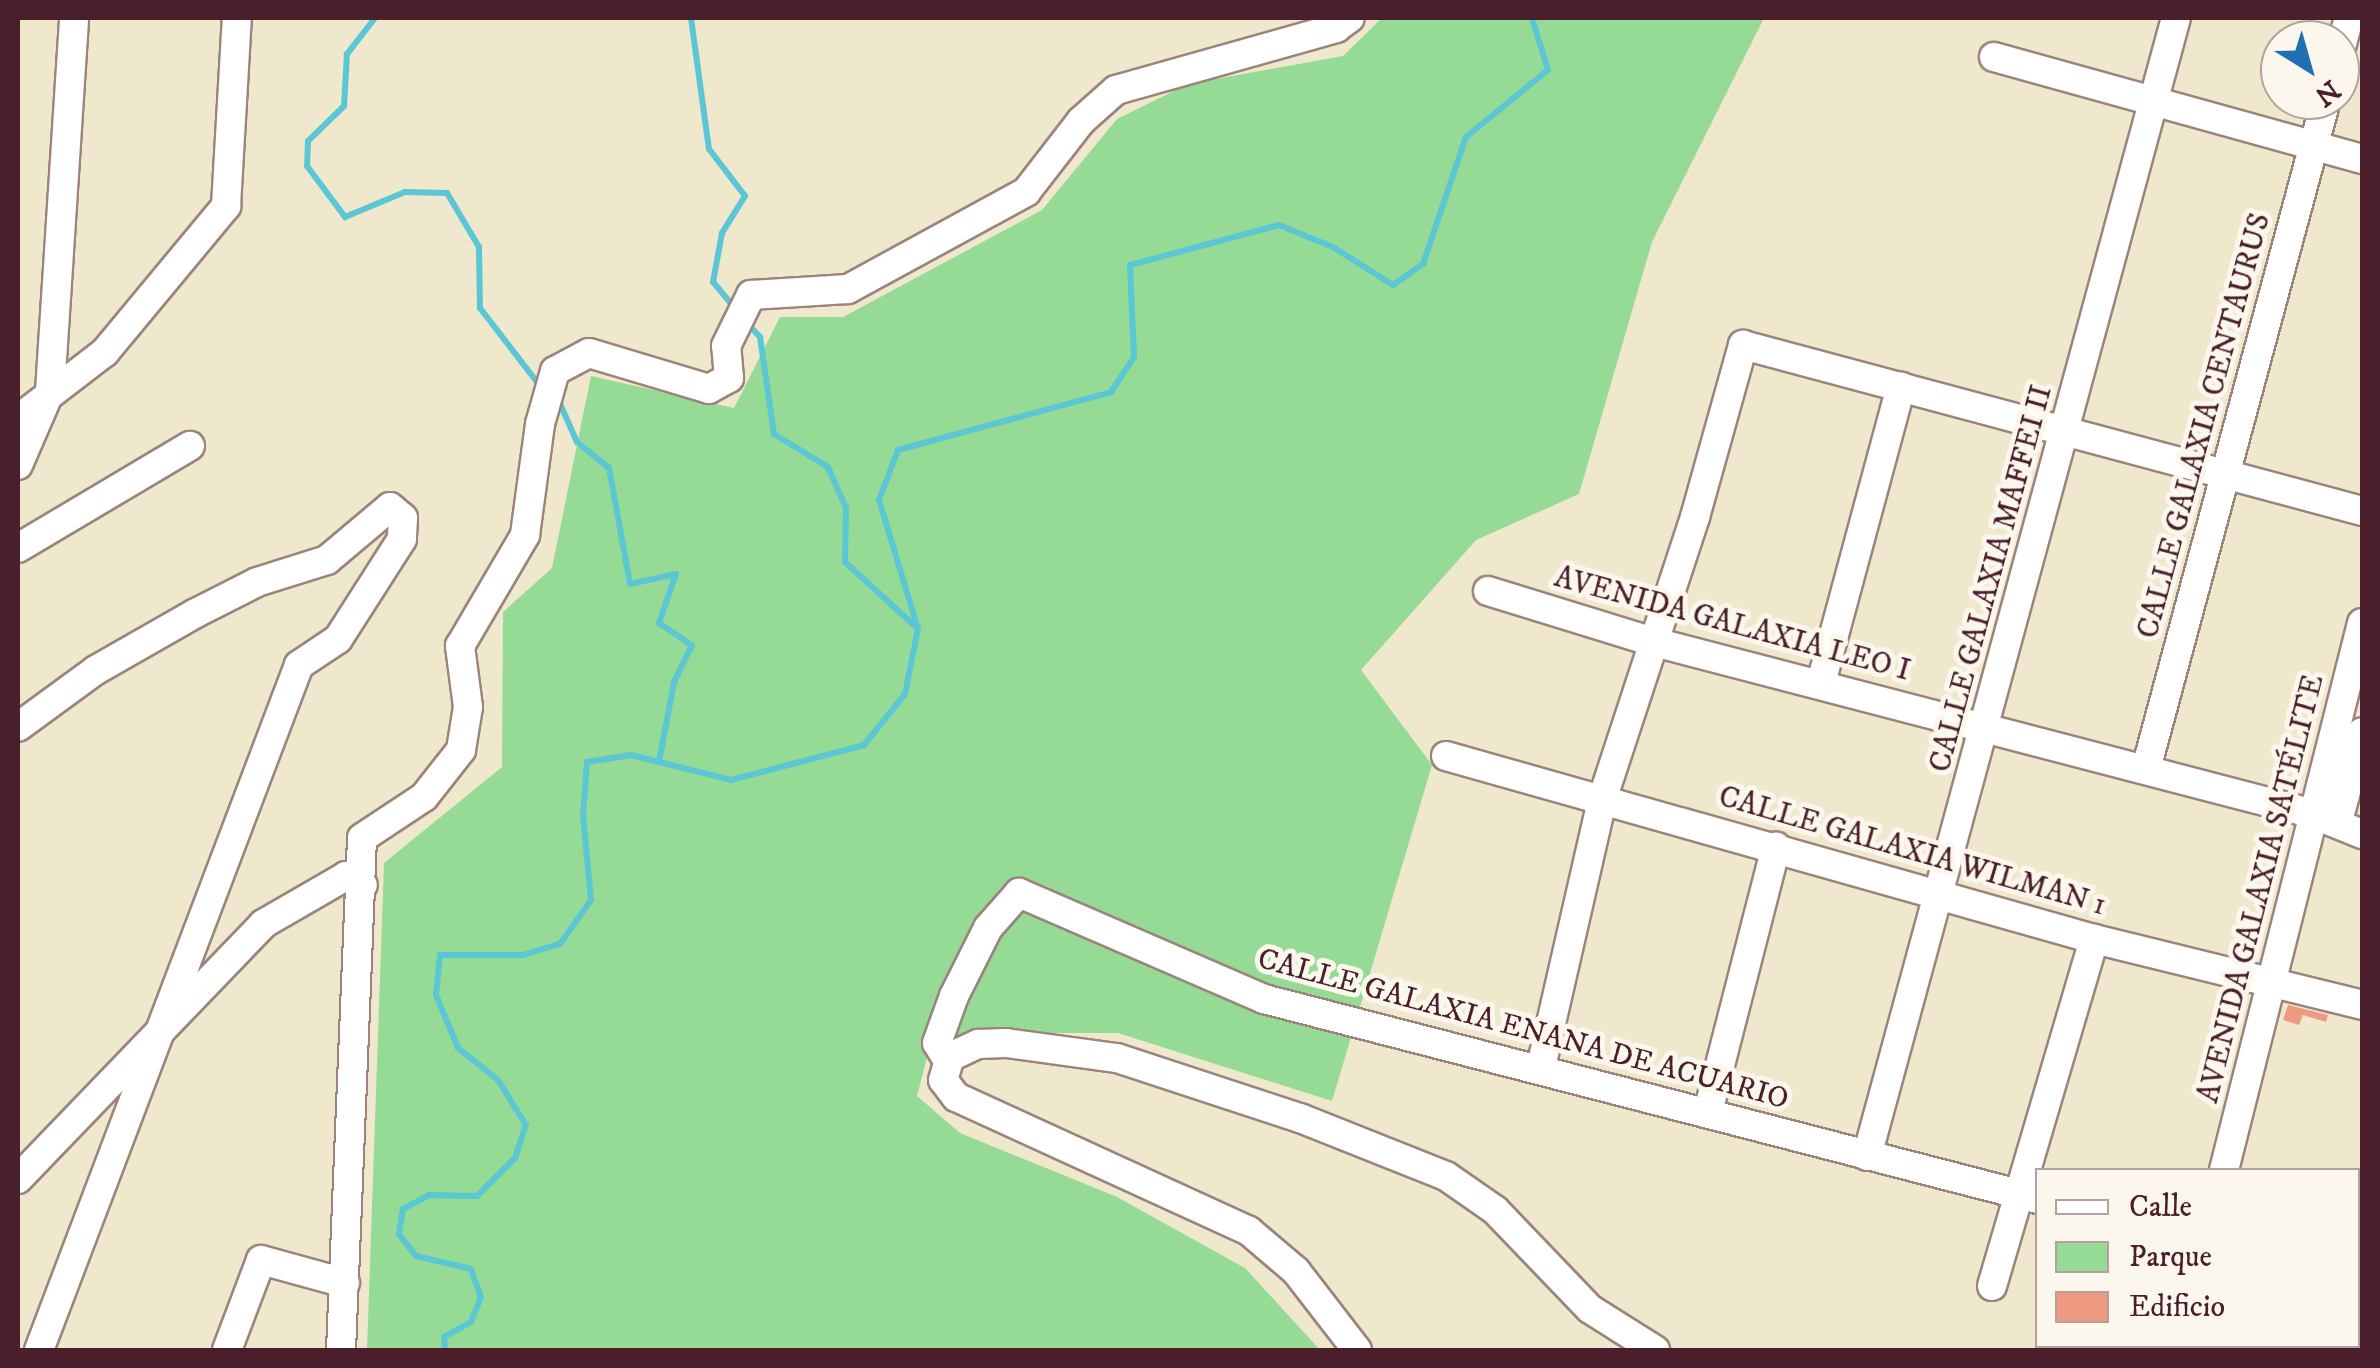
<!DOCTYPE html>
<meta charset="utf-8">
<style>
body{margin:0}
#map{position:relative;width:2380px;height:1368px;overflow:hidden;background:#efe8cd;font-family:"IM FELL DW Pica",serif}
div>[style]{position:absolute}
.green>*{inset:0;background:#95db95}
.stream>*{height:6px;margin:-3px;padding:0 3px;transform-origin:3px;border-radius:3px;background:#5bc6d4}
.building>*{inset:0;background:#ed9a80}
.roads{filter:drop-shadow(2px 0 #9c847c) drop-shadow(-2px 0 #9c847c) drop-shadow(0 2px #9c847c) drop-shadow(0 -2px #9c847c)}
.minor>*{height:28px;margin:-14px;padding:0 14px;transform-origin:14px;border-radius:14px;background:#fff}
span{translate:-50% -50%;white-space:nowrap;text-align:center;line-height:1.15;-webkit-text-stroke:10px #fbf7ec;paint-order:stroke}
.street-label{font-size:30px;color:#4a1f2b}
.frame{position:absolute;inset:0;border:20px solid #4a1f2b;pointer-events:none}
.legend{position:absolute;left:2035px;top:1168px;width:325px;height:180px;box-sizing:border-box;background:#fbf7ec;border:2px solid #b4a19f;margin:0;padding:12px 18px;list-style:none;font-size:30px;color:#4a1f2b}
.legend li{display:flex;align-items:center;gap:20px;height:50px}
.legend b{width:50px;border:2px solid #b4a19f}
.north{position:absolute;left:2260px;top:20px;width:100px;height:100px;box-sizing:border-box;background:#fbf7ec;border:2px solid #b4a19f;border-radius:50%;rotate:143deg;font-size:28px;font-weight:700;line-height:40px;text-align:center;color:#4a1f2b}
.north::after{content:'';display:block;margin:auto;width:35px;height:45px;background:#1f6fb2;clip-path:polygon(50% 0,100% 100%,50% 72%,0 100%)}
</style>
<div id="map">
<div class="green">
<i style="clip-path:polygon(1382px 18px,1764px 18px,1652px 242px,1579px 494px,1476px 540px,1361px 670px,1432px 765px,1332px 1101px,1118px 1033px,969px 1033px,931px 1042px,917px 1096px,960px 1133px,1117px 1197px,1245px 1268px,1320px 1350px,367px 1350px,384px 863px,502px 767px,503px 612px,552px 568px,591px 376px,734px 408px,780px 317px,843px 317px,1042px 210px,1117px 119px,1188px 84px,1343px 56px)"></i>
</div>
<div class="stream">
<i style="left:375px;top:18px;width:46px;rotate:127.9deg"></i>
<i style="left:347px;top:54px;width:52px;rotate:93.3deg"></i>
<i style="left:344px;top:106px;width:50px;rotate:135.8deg"></i>
<i style="left:308px;top:141px;width:25px;rotate:92deg"></i>
<i style="left:307px;top:166px;width:64px;rotate:53.3deg"></i>
<i style="left:345px;top:217px;width:65px;rotate:-22.6deg"></i>
<i style="left:405px;top:192px;width:42px;rotate:1.4deg"></i>
<i style="left:447px;top:193px;width:63px;rotate:59.3deg"></i>
<i style="left:479px;top:247px;width:61px;rotate:89.1deg"></i>
<i style="left:480px;top:308px;width:98px;rotate:52.4deg"></i>
<i style="left:691px;top:18px;width:132px;rotate:82.2deg"></i>
<i style="left:709px;top:149px;width:59px;rotate:52.5deg"></i>
<i style="left:745px;top:196px;width:44px;rotate:121.9deg"></i>
<i style="left:722px;top:233px;width:50px;rotate:100.4deg"></i>
<i style="left:713px;top:282px;width:34px;rotate:50deg"></i>
<i style="left:746px;top:322px;width:21px;rotate:47deg"></i>
<i style="left:760px;top:337px;width:98px;rotate:81.8deg"></i>
<i style="left:774px;top:434px;width:63px;rotate:31.4deg"></i>
<i style="left:828px;top:467px;width:45px;rotate:66.3deg"></i>
<i style="left:846px;top:508px;width:54px;rotate:91.1deg"></i>
<i style="left:845px;top:562px;width:98px;rotate:42.5deg"></i>
<i style="left:558px;top:399px;width:47px;rotate:66.2deg"></i>
<i style="left:577px;top:442px;width:41px;rotate:39.1deg"></i>
<i style="left:609px;top:468px;width:118px;rotate:79.7deg"></i>
<i style="left:630px;top:584px;width:47px;rotate:-12.3deg"></i>
<i style="left:676px;top:574px;width:52px;rotate:109.1deg"></i>
<i style="left:659px;top:623px;width:40px;rotate:34deg"></i>
<i style="left:692px;top:645px;width:41px;rotate:115.9deg"></i>
<i style="left:674px;top:682px;width:81px;rotate:100.6deg"></i>
<i style="left:445px;top:1350px;width:13px;rotate:-94deg"></i>
<i style="left:444px;top:1337px;width:31px;rotate:-29deg"></i>
<i style="left:471px;top:1322px;width:27px;rotate:-68deg"></i>
<i style="left:481px;top:1297px;width:30px;rotate:-110deg"></i>
<i style="left:471px;top:1269px;width:57px;rotate:-166.7deg"></i>
<i style="left:416px;top:1256px;width:28px;rotate:-128deg"></i>
<i style="left:399px;top:1234px;width:25px;rotate:-81deg"></i>
<i style="left:403px;top:1209px;width:30px;rotate:-28deg"></i>
<i style="left:429px;top:1195px;width:48px;rotate:1.2deg"></i>
<i style="left:477px;top:1196px;width:54px;rotate:-45deg"></i>
<i style="left:515px;top:1158px;width:35px;rotate:-72deg"></i>
<i style="left:526px;top:1125px;width:53px;rotate:-121.9deg"></i>
<i style="left:498px;top:1080px;width:51px;rotate:-141.3deg"></i>
<i style="left:458px;top:1048px;width:57px;rotate:-112.5deg"></i>
<i style="left:436px;top:995px;width:40px;rotate:-84.3deg"></i>
<i style="left:440px;top:955px;width:83px"></i>
<i style="left:523px;top:955px;width:39px;rotate:-17deg"></i>
<i style="left:560px;top:944px;width:54px;rotate:-54.8deg"></i>
<i style="left:591px;top:900px;width:84px;rotate:-95.4deg"></i>
<i style="left:583px;top:816px;width:54px;rotate:-85.8deg"></i>
<i style="left:587px;top:762px;width:45px;rotate:-9deg"></i>
<i style="left:631px;top:755px;width:103px;rotate:14deg"></i>
<i style="left:731px;top:780px;width:138px;rotate:-14.7deg"></i>
<i style="left:864px;top:745px;width:65px;rotate:-51.2deg"></i>
<i style="left:905px;top:694px;width:66px;rotate:-78.7deg"></i>
<i style="left:918px;top:629px;width:135px;rotate:-106.8deg"></i>
<i style="left:879px;top:500px;width:53px;rotate:-69.2deg"></i>
<i style="left:898px;top:450px;width:221px;rotate:-15.2deg"></i>
<i style="left:1111px;top:392px;width:42px;rotate:-56.7deg"></i>
<i style="left:1134px;top:357px;width:92px;rotate:-92.5deg"></i>
<i style="left:1130px;top:265px;width:154px;rotate:-15deg"></i>
<i style="left:1279px;top:225px;width:58px;rotate:22.2deg"></i>
<i style="left:1333px;top:247px;width:71px;rotate:32.3deg"></i>
<i style="left:1393px;top:285px;width:37px;rotate:-35deg"></i>
<i style="left:1423px;top:264px;width:134px;rotate:-71.3deg"></i>
<i style="left:1466px;top:137px;width:106px;rotate:-39.3deg"></i>
<i style="left:1548px;top:70px;width:54px;rotate:-107.1deg"></i>
</div>
<div class="building">
<i style="clip-path:polygon(2288px 1005px,2328px 1015px,2326px 1022px,2303px 1015px,2299px 1025px,2283px 1020px)"></i>
</div>
<div class="roads">
<div class="minor">
<i style="left:2340px;top:51px;width:34px;rotate:-75deg"></i>
<i style="left:1994px;top:57px;width:382px;rotate:15.5deg"></i>
<i style="left:18px;top:419px;width:110px;rotate:-37.6deg"></i>
<i style="left:105px;top:352px;width:190px;rotate:-50.3deg"></i>
<i style="left:226px;top:206px;width:188px;rotate:-86.7deg"></i>
<i style="left:18px;top:465px;width:81px;rotate:-66.6deg"></i>
<i style="left:50px;top:391px;width:374px;rotate:-86.3deg"></i>
<i style="left:18px;top:548px;width:200px;rotate:-30.7deg"></i>
<i style="left:1488px;top:591px;width:174px;rotate:17.1deg"></i>
<i style="left:1654px;top:642px;width:678px;rotate:14.61deg"></i>
<i style="left:2310px;top:813px;width:56px;rotate:22deg"></i>
<i style="left:1821px;top:683px;width:307px;rotate:-74.9deg"></i>
<i style="left:18px;top:727px;width:97px;rotate:-36.2deg"></i>
<i style="left:96px;top:670px;width:115px;rotate:-29.7deg"></i>
<i style="left:196px;top:613px;width:68px;rotate:-26.9deg"></i>
<i style="left:257px;top:582px;width:73px;rotate:-17.4deg"></i>
<i style="left:327px;top:560px;width:82px;rotate:-40.1deg"></i>
<i style="left:390px;top:507px;width:17px;rotate:40deg"></i>
<i style="left:403px;top:518px;width:21px;rotate:93deg"></i>
<i style="left:402px;top:539px;width:119px;rotate:122.6deg"></i>
<i style="left:338px;top:639px;width:47px;rotate:146.3deg"></i>
<i style="left:299px;top:665px;width:733px;rotate:110.78deg"></i>
<i style="left:1446px;top:756px;width:673px;rotate:15.77deg"></i>
<i style="left:2094px;top:939px;width:276px;rotate:13.8deg"></i>
<i style="left:2146px;top:769px;width:693px;rotate:-74.94deg"></i>
<i style="left:2338px;top:821px;width:92px;rotate:-74.9deg"></i>
<i style="left:948px;top:1061px;width:21px;rotate:-121deg"></i>
<i style="left:937px;top:1043px;width:50px;rotate:-70.1deg"></i>
<i style="left:954px;top:996px;width:76px;rotate:-63.4deg"></i>
<i style="left:988px;top:928px;width:47px;rotate:-48.5deg"></i>
<i style="left:1019px;top:893px;width:267px;rotate:23.4deg"></i>
<i style="left:1264px;top:999px;width:799px;rotate:14.49deg"></i>
<i style="left:1541px;top:1067px;width:277px;rotate:-77.1deg"></i>
<i style="left:1603px;top:797px;width:295px;rotate:-71.8deg"></i>
<i style="left:1695px;top:517px;width:179px;rotate:-74.4deg"></i>
<i style="left:1743px;top:345px;width:641px;rotate:15.01deg"></i>
<i style="left:1708px;top:1112px;width:274px;rotate:-75.6deg"></i>
<i style="left:1867px;top:1156px;width:1179px;rotate:-74.81deg"></i>
<i style="left:2224px;top:1170px;width:564px;rotate:-75.84deg"></i>
<i style="left:18px;top:1179px;width:354px;rotate:-46.1deg"></i>
<i style="left:263px;top:924px;width:96px;rotate:-30deg"></i>
<i style="left:346px;top:876px;width:19px;rotate:28deg"></i>
<i style="left:1992px;top:1286px;width:362px;rotate:-73.6deg"></i>
<i style="left:2358px;top:1286px;width:4px;rotate:14deg"></i>
<i style="left:2358px;top:1308px;width:4px;rotate:-14deg"></i>
<i style="left:227px;top:1350px;width:96px;rotate:-69.3deg"></i>
<i style="left:261px;top:1260px;width:87px;rotate:15.3deg"></i>
<i style="left:341px;top:1350px;width:512px;rotate:-87.65deg"></i>
<i style="left:362px;top:838px;width:74px;rotate:-33.5deg"></i>
<i style="left:424px;top:797px;width:60px;rotate:-51.8deg"></i>
<i style="left:461px;top:750px;width:44px;rotate:-80.8deg"></i>
<i style="left:468px;top:707px;width:62px;rotate:-97.5deg"></i>
<i style="left:460px;top:646px;width:129px;rotate:-59.6deg"></i>
<i style="left:525px;top:535px;width:112px;rotate:-82.3deg"></i>
<i style="left:540px;top:424px;width:55px;rotate:-74.2deg"></i>
<i style="left:555px;top:371px;width:38px;rotate:-28deg"></i>
<i style="left:589px;top:353px;width:125px;rotate:16.7deg"></i>
<i style="left:709px;top:389px;width:23px;rotate:-29deg"></i>
<i style="left:729px;top:378px;width:32px;rotate:-95deg"></i>
<i style="left:726px;top:346px;width:57px;rotate:-63.9deg"></i>
<i style="left:751px;top:295px;width:97px;rotate:-3.5deg"></i>
<i style="left:848px;top:289px;width:203px;rotate:-28.6deg"></i>
<i style="left:1026px;top:192px;width:90px;rotate:-52.2deg"></i>
<i style="left:1081px;top:121px;width:47px;rotate:-41.5deg"></i>
<i style="left:1116px;top:90px;width:229px;rotate:-15.7deg"></i>
<i style="left:1336px;top:28px;width:17px;rotate:-36deg"></i>
<i style="left:1357px;top:1350px;width:100px;rotate:-127.7deg"></i>
<i style="left:1296px;top:1271px;width:62px;rotate:-139.6deg"></i>
<i style="left:1249px;top:1231px;width:322px;rotate:-155.4deg"></i>
<i style="left:956px;top:1097px;width:21px;rotate:-127deg"></i>
<i style="left:943px;top:1080px;width:24px;rotate:-73deg"></i>
<i style="left:950px;top:1057px;width:31px;rotate:-25deg"></i>
<i style="left:978px;top:1044px;width:28px;rotate:-2deg"></i>
<i style="left:1006px;top:1043px;width:112px;rotate:7.7deg"></i>
<i style="left:1117px;top:1058px;width:193px;rotate:18.2deg"></i>
<i style="left:1300px;top:1118px;width:157px;rotate:21.7deg"></i>
<i style="left:1446px;top:1176px;width:60px;rotate:34.8deg"></i>
<i style="left:1495px;top:1210px;width:137px;rotate:46.2deg"></i>
<i style="left:1590px;top:1309px;width:77px;rotate:32.2deg"></i>
<i style="left:2233px;top:1350px;width:12px;rotate:-20deg"></i>
</div>
</div>
<div class="street-label">
<span style="left:2205px;top:426px;rotate:-75deg">CALLE GALAXIA CENTAURUS</span>
<span style="left:1992px;top:579px;rotate:-75deg">CALLE GALAXIA MAFFEI II</span>
<span style="left:1732px;top:625px;rotate:15deg">AVENIDA GALAXIA LEO I</span>
<span style="left:1912px;top:852px;rotate:16deg">CALLE GALAXIA WILMAN 1</span>
<span style="left:2262px;top:889px;rotate:-76deg">AVENIDA GALAXIA SATÉLITE</span>
<span style="left:1523px;top:1030px;rotate:15deg">CALLE GALAXIA ENANA DE ACUARIO</span>
</div>
<div class="frame"></div>
<ul class="legend">
<li><b style="height:12px;background:#fff"></b>Calle</li>
<li><b style="height:28px;background:#95db95"></b>Parque</li>
<li><b style="height:28px;background:#ed9a80"></b>Edificio</li>
</ul>
<div class="north">N</div>
</div>
